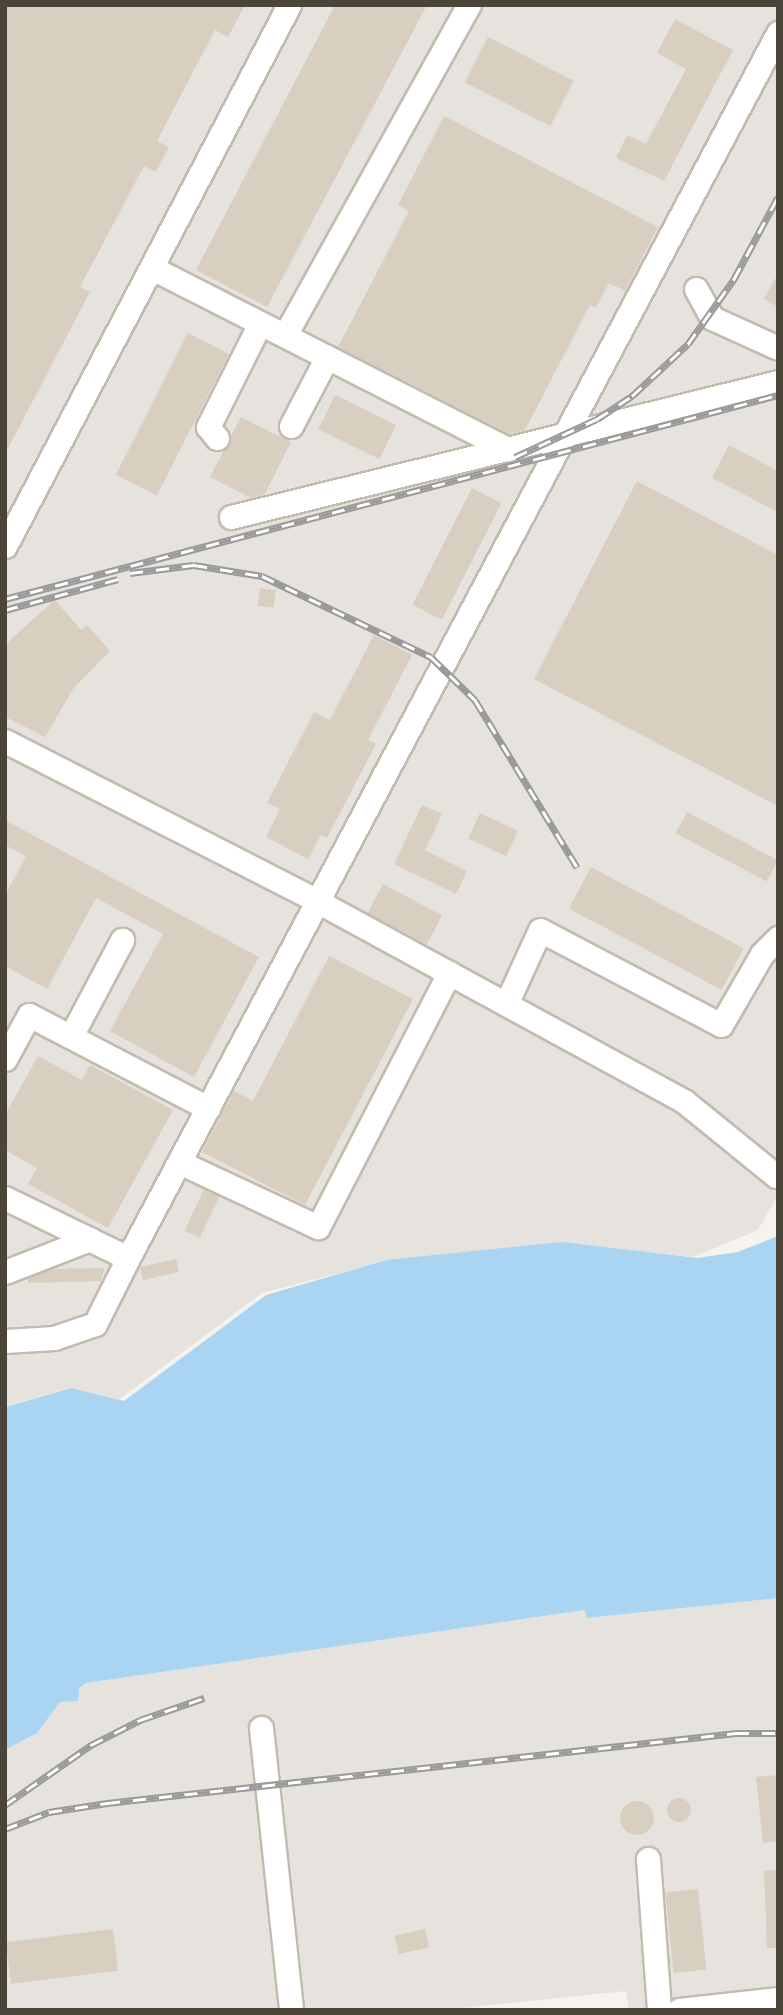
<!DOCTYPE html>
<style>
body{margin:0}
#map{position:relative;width:783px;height:2015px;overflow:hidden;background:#f6f3ec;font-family:"PT Sans",sans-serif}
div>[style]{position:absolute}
.industrial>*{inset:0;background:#e6e2dd}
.water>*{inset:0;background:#a9d4f2}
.building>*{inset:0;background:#d8cfc1;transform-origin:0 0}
.round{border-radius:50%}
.roads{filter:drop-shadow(2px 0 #c2bbae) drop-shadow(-2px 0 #c2bbae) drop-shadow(0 2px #c2bbae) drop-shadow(0 -2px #c2bbae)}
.minor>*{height:23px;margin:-11.5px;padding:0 11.5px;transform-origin:11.5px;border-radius:11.5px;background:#fff}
.rail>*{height:7px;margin-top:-3.5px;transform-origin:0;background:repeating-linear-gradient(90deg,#fff 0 13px,#9a9a9a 0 26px);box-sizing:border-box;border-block:2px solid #9a9a9a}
span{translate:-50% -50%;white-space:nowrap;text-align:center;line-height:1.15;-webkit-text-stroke:5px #fff;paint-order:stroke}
.frame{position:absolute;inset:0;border:7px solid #4b4439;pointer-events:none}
</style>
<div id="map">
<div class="industrial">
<i style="clip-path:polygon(5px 5px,778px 5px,778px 1195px,758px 1230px,693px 1257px,561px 1244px,386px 1261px,262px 1293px,117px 1401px,69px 1388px,5px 1406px)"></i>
<i style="clip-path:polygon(778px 1598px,778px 2010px,629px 2010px,626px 1991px,443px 2010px,5px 2010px,5px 1750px,37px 1733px,60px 1702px,86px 1683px,586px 1610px,587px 1618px)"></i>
</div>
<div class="water">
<i style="clip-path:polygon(778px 1236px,778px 1598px,587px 1618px,585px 1610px,86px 1683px,79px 1688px,78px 1701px,60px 1702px,37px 1733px,5px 1750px,5px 1407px,71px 1388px,124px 1401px,266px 1295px,387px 1260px,562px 1242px,697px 1258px,738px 1252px)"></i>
</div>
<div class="building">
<i style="clip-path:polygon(5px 5px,245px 5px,228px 37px,215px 30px,157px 141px,169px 147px,156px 172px,144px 166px,80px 287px,90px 292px,5px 454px)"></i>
<i style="clip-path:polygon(335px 5px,427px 5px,267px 307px,196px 270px)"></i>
<i style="clip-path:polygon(675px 19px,733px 50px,664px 181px,616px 158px,627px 135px,646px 144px,686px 69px,657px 53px)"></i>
<i style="left:488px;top:37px;width:96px;height:51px;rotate:27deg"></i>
<i style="clip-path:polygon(444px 116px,658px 227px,625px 291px,609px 283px,596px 308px,590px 305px,525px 430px,509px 434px,338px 347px,409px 211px,398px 205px)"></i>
<i style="clip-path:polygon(778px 274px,778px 307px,764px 299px)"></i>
<i style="left:188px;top:333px;width:46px;height:159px;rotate:27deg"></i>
<i style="left:335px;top:395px;width:68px;height:38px;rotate:26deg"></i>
<i style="clip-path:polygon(241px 417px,291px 442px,265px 494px,251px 498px,210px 477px)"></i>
<i style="clip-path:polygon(729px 445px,778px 471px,778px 512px,712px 478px)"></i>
<i style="clip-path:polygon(637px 481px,778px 555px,778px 806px,534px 679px)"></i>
<i style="left:472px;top:488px;width:33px;height:131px;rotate:27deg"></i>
<i style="left:260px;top:588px;width:16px;height:18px;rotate:7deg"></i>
<i style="clip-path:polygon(55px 600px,81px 630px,87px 625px,110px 651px,73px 689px,45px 737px,5px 717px,5px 649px,11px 639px)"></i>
<i style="clip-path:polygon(374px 635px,412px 655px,368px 740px,376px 744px,327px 838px,321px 835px,308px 859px,266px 837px,280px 809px,267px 803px,314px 712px,330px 720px)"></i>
<i style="clip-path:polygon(422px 805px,442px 814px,425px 850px,467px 871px,456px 894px,394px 864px)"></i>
<i style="left:687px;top:812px;width:103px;height:24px;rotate:28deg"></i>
<i style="left:480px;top:813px;width:42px;height:28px;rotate:25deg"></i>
<i style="clip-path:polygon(5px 820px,259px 957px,194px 1077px,110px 1031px,163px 934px,96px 898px,47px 989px,5px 966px,5px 896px,26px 856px,5px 845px)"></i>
<i style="left:591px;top:867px;width:173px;height:47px;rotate:28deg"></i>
<i style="left:383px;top:884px;width:67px;height:33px;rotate:28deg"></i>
<i style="clip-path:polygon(329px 956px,413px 999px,305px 1205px,202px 1152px,234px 1091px,253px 1101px)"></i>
<i style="clip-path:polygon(38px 1056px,82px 1080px,90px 1065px,173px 1110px,108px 1228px,28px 1184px,37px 1168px,5px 1150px,5px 1115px)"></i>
<i style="left:204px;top:1189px;width:17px;height:46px;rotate:25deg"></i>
<i style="left:176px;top:1259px;width:13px;height:37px;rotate:77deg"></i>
<i style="clip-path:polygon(104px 1268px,101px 1281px,28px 1283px,28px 1278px,51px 1269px)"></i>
<i style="clip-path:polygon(778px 1775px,778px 1841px,763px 1843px,756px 1777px)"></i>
<i class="round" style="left:667px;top:1798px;width:24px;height:24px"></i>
<i class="round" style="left:620px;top:1801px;width:34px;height:34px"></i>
<i style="clip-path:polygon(778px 1870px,778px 1948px,767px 1948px,764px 1871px)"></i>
<i style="left:698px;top:1889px;width:81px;height:33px;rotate:84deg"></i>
<i style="left:113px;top:1929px;width:42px;height:108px;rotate:83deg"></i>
<i style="left:425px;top:1929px;width:19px;height:31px;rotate:78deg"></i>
</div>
<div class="roads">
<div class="minor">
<i style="left:152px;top:268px;width:399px;rotate:27deg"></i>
<i style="left:696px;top:289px;width:33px;rotate:61deg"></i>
<i style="left:712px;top:318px;width:72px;rotate:24.4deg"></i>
<i style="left:285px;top:335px;width:378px;rotate:-60.9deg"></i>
<i style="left:291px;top:426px;width:78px;rotate:-62.4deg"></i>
<i style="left:217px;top:438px;width:14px;rotate:-129deg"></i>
<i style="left:208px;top:427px;width:116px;rotate:-63.4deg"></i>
<i style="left:231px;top:517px;width:563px;rotate:-13.86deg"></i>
<i style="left:5px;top:546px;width:611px;rotate:-62.3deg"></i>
<i style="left:5px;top:741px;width:351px;rotate:27.1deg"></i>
<i style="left:317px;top:901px;width:419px;rotate:28.6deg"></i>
<i style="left:685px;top:1102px;width:117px;rotate:39.1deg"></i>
<i style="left:506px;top:1004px;width:81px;rotate:-65.3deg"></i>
<i style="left:540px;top:930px;width:204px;rotate:27.7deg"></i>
<i style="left:721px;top:1025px;width:82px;rotate:-60deg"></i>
<i style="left:762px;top:954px;width:23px;rotate:-45deg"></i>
<i style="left:71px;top:1036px;width:109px;rotate:-62deg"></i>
<i style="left:5px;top:1059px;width:50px;rotate:-61.4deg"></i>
<i style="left:29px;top:1015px;width:202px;rotate:27.5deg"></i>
<i style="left:179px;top:1162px;width:153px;rotate:25.1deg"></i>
<i style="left:318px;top:1227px;width:286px;rotate:-62.7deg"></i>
<i style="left:5px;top:1198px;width:137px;rotate:26deg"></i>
<i style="left:128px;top:1258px;width:1387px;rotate:-62.05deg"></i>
<i style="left:5px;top:1272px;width:91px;rotate:-21.2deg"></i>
<i style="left:5px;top:1341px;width:49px;rotate:-3.5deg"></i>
<i style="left:54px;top:1338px;width:43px;rotate:-18.9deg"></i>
<i style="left:95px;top:1324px;width:74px;rotate:-63.4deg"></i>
<i style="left:261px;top:1728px;width:284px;rotate:83.9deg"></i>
<i style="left:648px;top:1859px;width:151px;rotate:85.8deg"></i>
<i style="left:679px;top:2010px;width:100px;rotate:-6.3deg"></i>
</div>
</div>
<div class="rail">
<i style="left:515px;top:457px;width:90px;rotate:-24.9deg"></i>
<i style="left:597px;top:419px;width:42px;rotate:-33.3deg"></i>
<i style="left:632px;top:396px;width:76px;rotate:-42.9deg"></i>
<i style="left:688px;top:344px;width:80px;rotate:-54.7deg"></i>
<i style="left:734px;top:279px;width:93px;rotate:-61.8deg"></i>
<i style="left:130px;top:573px;width:64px;rotate:-7.1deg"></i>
<i style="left:194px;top:565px;width:69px;rotate:9.2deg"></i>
<i style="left:262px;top:576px;width:187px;rotate:25.6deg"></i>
<i style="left:431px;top:657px;width:62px;rotate:44.3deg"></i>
<i style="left:475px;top:700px;width:196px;rotate:58.6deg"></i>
<i style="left:5px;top:599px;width:799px;rotate:-14.78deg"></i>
<i style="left:5px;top:610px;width:117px;rotate:-15.3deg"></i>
<i style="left:5px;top:1805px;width:105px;rotate:-34.9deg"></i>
<i style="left:91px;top:1745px;width:55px;rotate:-27deg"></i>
<i style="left:140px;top:1720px;width:68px;rotate:-19deg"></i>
<i style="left:5px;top:1829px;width:47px;rotate:-21.1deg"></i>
<i style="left:49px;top:1812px;width:59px;rotate:-8.8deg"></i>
<i style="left:107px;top:1803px;width:633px;rotate:-6.35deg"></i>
<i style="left:736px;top:1733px;width:42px"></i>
</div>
<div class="frame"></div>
</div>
